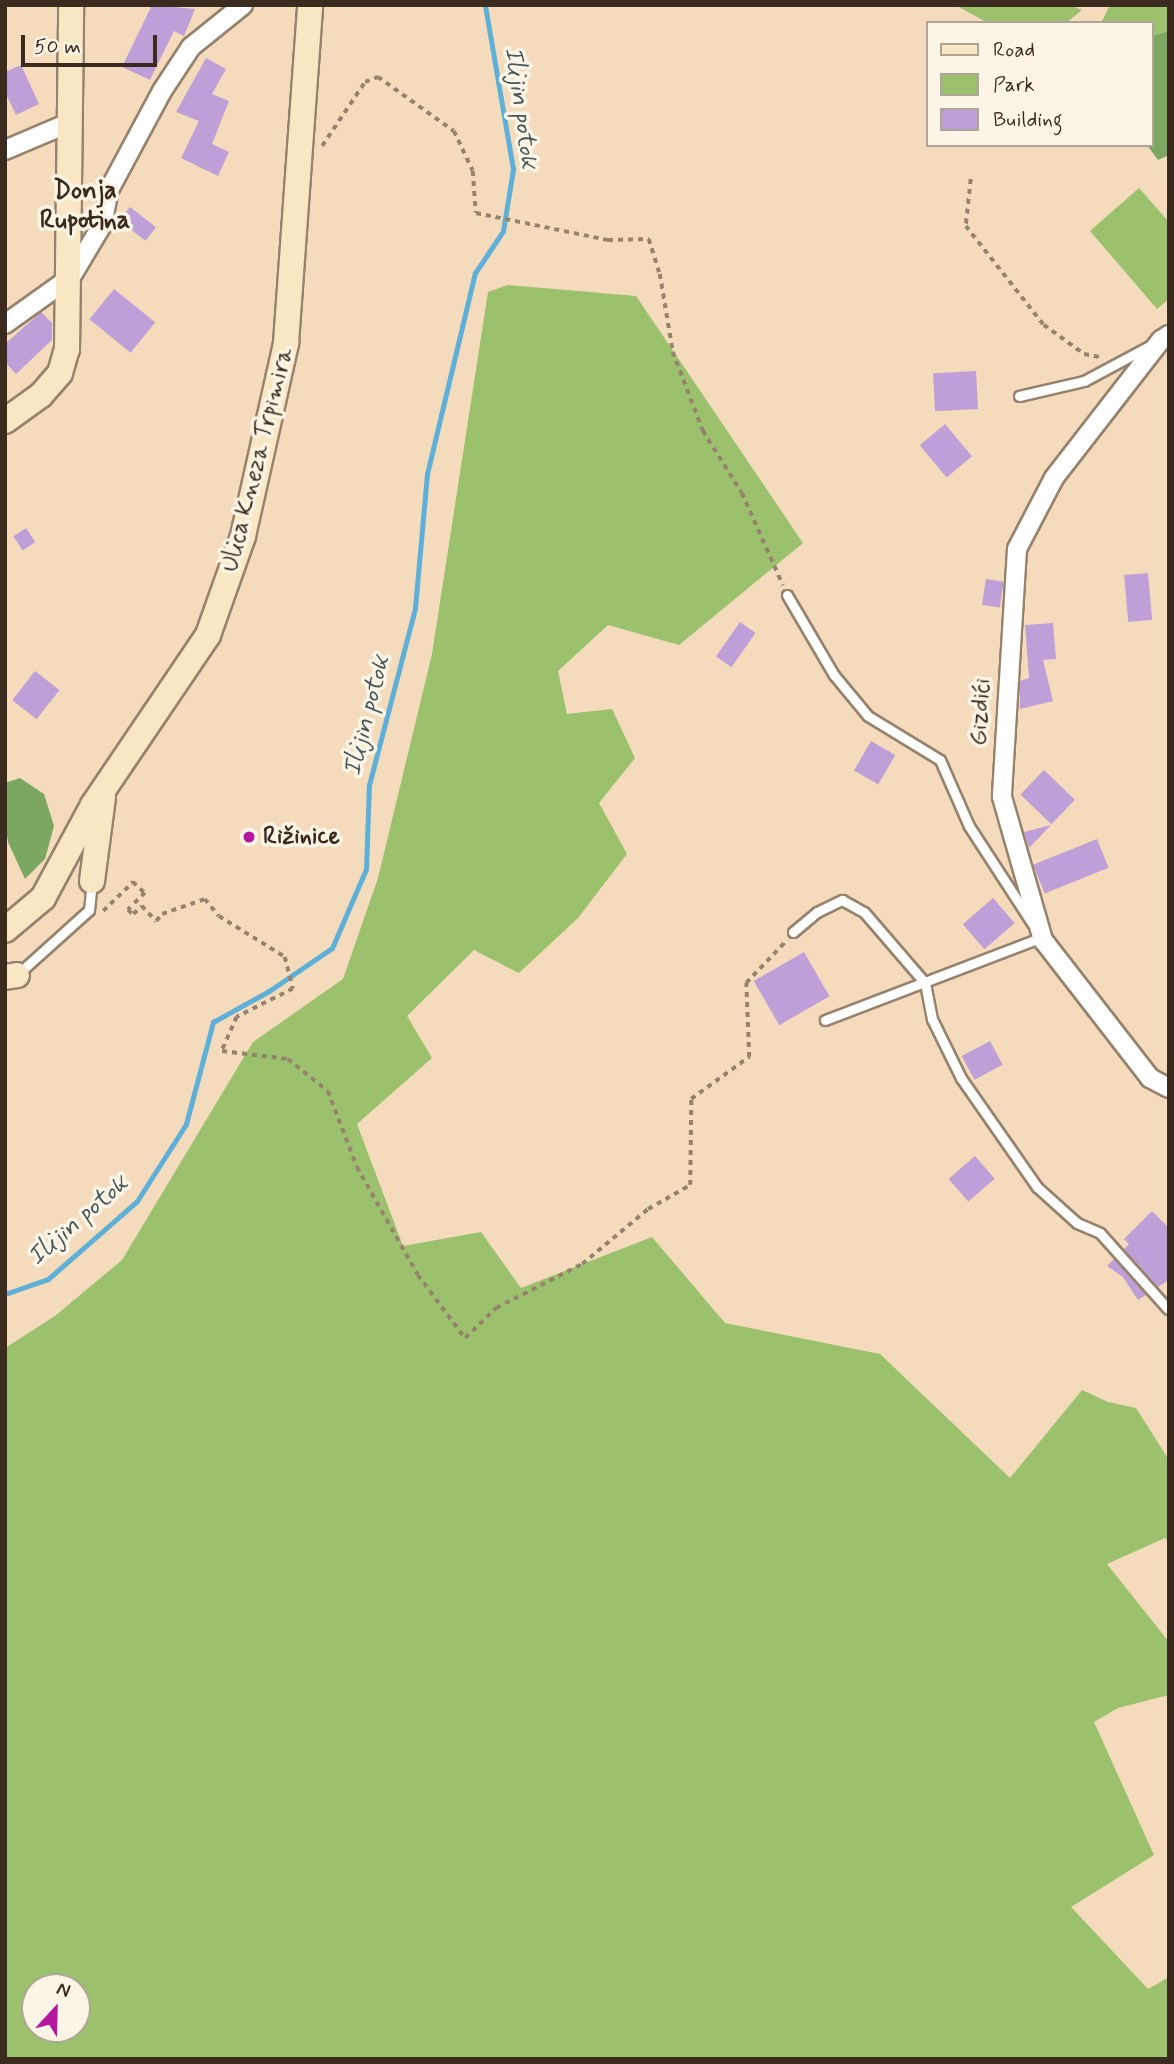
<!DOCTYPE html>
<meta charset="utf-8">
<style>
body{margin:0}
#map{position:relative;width:1174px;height:2064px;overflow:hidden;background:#f3dbbc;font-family:Mynerve,sans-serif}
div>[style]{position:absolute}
.green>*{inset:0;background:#9bc16d}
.forest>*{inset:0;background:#7ca760}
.stream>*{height:5px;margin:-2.5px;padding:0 2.5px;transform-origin:2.5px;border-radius:2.5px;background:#5eb0d9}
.building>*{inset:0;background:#bf9fd7;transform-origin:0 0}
.path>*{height:3.5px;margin-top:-1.75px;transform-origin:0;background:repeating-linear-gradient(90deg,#97826d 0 5px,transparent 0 10px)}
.roads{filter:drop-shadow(2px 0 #97826d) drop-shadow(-2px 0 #97826d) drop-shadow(0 2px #97826d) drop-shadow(0 -2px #97826d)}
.lane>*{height:9px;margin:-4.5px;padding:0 4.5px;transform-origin:4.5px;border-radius:4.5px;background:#fff}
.street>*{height:18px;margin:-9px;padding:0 9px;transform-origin:9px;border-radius:9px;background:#fff}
.secondary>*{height:24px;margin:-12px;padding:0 12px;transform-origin:12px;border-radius:12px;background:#f9e7c3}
.dots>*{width:19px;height:19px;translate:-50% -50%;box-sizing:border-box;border:4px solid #fcf5e5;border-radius:50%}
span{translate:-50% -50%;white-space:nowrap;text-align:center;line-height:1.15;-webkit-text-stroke:7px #fcf5e5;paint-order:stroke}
.street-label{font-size:24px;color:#3b2a1e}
.poi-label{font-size:24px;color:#3b2a1e;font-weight:700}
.left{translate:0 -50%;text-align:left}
.water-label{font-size:26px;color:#47595f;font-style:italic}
.neighbourhood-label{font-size:26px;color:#3b2a1e;font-weight:700}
.frame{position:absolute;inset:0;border:7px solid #3b2a1e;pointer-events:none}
.legend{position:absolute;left:926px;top:21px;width:228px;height:126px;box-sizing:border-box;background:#fcf5e5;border:2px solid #afa495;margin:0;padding:9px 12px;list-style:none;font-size:21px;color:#3b2a1e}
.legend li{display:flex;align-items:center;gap:14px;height:35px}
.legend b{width:35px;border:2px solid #afa495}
.north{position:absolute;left:21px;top:1973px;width:70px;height:70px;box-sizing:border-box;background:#fcf5e5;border:2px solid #afa495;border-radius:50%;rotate:22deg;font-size:19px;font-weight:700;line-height:28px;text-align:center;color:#3b2a1e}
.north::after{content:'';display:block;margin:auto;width:24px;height:32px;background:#b5179e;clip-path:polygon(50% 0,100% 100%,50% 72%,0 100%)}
.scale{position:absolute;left:21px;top:35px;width:136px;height:32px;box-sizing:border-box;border:4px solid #3b2a1e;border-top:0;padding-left:9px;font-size:21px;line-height:24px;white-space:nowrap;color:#3b2a1e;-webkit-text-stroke:5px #fcf5e5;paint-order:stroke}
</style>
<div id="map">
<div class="green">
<i style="clip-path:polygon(1070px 5px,1082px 10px,1066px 23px,988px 23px,957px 6px)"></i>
<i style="clip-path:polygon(1110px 5px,1169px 5px,1169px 31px,1151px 36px,1151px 23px,1101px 23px)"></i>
<i style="clip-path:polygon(1139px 188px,1169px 222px,1169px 299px,1157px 309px,1090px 231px)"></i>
<i style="clip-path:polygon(evenodd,508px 285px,636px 296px,803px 543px,679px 645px,608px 625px,558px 671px,567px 714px,612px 709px,635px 758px,599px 803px,627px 854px,578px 918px,519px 973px,474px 950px,407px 1016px,432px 1058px,357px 1124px,403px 1246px,481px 1232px,521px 1288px,652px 1237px,725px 1323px,880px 1354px,1010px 1478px,1082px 1390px,1108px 1402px,1136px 1408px,1169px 1460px,1169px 1541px,1165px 1538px,1107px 1564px,1169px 1642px,1169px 1695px,1118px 1708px,1094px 1722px,1154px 1855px,1071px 1907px,1148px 1989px,1169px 1977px,1169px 2059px,5px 2059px,5px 1348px,55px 1316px,122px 1260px,253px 1042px,343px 979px,378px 878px,432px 654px,488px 292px,508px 285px,77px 1987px,77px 2029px,35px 2029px,35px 1987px,77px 1987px)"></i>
</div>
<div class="forest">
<i style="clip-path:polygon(1169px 31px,1169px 155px,1158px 160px,1147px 145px,1151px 145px,1151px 36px)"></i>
<i style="clip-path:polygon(20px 778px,44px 794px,54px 826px,45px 859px,25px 879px,8px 842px,5px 823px,5px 783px)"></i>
</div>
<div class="stream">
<i style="left:5px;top:1294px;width:46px;rotate:-19.2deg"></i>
<i style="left:48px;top:1279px;width:118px;rotate:-41.2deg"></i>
<i style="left:137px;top:1201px;width:91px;rotate:-57.5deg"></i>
<i style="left:186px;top:1124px;width:106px;rotate:-75.2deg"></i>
<i style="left:213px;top:1022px;width:64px;rotate:-29deg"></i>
<i style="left:269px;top:991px;width:76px;rotate:-34.3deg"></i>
<i style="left:332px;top:948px;width:86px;rotate:-66.7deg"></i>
<i style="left:366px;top:869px;width:84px;rotate:-88deg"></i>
<i style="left:369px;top:785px;width:183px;rotate:-75.4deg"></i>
<i style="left:415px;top:608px;width:135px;rotate:-84.9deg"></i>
<i style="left:427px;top:474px;width:207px;rotate:-76.6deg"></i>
<i style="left:475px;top:273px;width:50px;rotate:-56.3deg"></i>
<i style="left:503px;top:231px;width:63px;rotate:-80.8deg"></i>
<i style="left:513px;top:169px;width:166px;rotate:-99.7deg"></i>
</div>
<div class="building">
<i style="clip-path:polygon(152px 5px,195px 9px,184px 36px,174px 31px,150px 80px,122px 67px)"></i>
<i style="clip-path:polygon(206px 58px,226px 69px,212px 94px,229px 101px,212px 144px,229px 152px,218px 176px,181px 158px,199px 121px,176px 112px)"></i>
<i style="clip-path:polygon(21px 65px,39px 104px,16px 115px,5px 92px,5px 72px)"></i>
<i style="left:130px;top:207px;width:33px;height:17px;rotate:38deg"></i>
<i style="left:114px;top:289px;width:53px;height:39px;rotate:39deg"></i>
<i style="clip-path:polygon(41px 312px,52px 323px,52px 340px,16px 374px,5px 362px,5px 344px)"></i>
<i style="left:976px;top:371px;width:38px;height:43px;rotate:87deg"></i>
<i style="left:945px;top:424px;width:42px;height:33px;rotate:50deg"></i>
<i style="left:26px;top:528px;width:17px;height:15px;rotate:57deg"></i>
<i style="left:1148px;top:573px;width:47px;height:24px;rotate:85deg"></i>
<i style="left:986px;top:579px;width:18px;height:26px;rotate:9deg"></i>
<i style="left:740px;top:622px;width:19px;height:42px;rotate:35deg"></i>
<i style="clip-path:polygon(1053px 623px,1056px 659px,1043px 660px,1053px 701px,1020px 709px,1020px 681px,1029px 678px,1025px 625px)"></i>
<i style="left:35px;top:671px;width:31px;height:37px;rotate:38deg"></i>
<i style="left:871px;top:741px;width:28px;height:34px;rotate:30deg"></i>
<i style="left:1044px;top:770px;width:43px;height:34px;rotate:44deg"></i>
<i style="clip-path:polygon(1051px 825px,1029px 848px,1024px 832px)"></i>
<i style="left:1097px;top:839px;width:31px;height:69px;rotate:68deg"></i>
<i style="left:993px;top:898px;width:33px;height:40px;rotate:49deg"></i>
<i style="left:804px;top:952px;width:51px;height:58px;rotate:60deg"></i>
<i style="left:990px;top:1041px;width:27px;height:32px;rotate:62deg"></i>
<i style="left:975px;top:1156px;width:30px;height:35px;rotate:49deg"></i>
<i style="clip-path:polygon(1152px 1211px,1169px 1228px,1169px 1280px,1158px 1287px,1124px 1249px,1129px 1244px,1124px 1239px)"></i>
<i style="clip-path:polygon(1114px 1259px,1146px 1295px,1138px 1300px,1123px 1277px,1107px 1266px)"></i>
</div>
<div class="path">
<i style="left:322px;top:146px;width:77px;rotate:-56.1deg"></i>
<i style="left:365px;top:82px;width:14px;rotate:-21deg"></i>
<i style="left:378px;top:77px;width:93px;rotate:35.4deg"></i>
<i style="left:454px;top:131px;width:44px;rotate:64.6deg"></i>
<i style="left:473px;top:171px;width:42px;rotate:85.9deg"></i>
<i style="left:476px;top:213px;width:135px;rotate:11.6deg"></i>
<i style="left:608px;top:240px;width:41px;rotate:-1.4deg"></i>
<i style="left:649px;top:239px;width:37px;rotate:73deg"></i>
<i style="left:660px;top:274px;width:79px;rotate:80.5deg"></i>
<i style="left:673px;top:352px;width:85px;rotate:69.2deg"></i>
<i style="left:703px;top:431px;width:73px;rotate:57.8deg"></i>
<i style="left:742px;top:493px;width:101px;rotate:66deg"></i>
<i style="left:971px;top:179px;width:47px;rotate:96.1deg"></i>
<i style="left:966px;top:226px;width:126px;rotate:51.8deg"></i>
<i style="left:1044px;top:325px;width:49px;rotate:35.9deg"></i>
<i style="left:1084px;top:354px;width:16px;rotate:11deg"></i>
<i style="left:103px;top:911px;width:42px;rotate:-44deg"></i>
<i style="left:133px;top:882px;width:16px;rotate:43deg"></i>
<i style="left:145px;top:893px;width:24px;rotate:135deg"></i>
<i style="left:128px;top:910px;width:6px;rotate:39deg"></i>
<i style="left:133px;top:914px;width:12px;rotate:-42deg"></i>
<i style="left:142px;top:906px;width:21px;rotate:47deg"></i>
<i style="left:156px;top:921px;width:9px;rotate:-49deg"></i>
<i style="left:162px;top:914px;width:46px;rotate:-19.2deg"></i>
<i style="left:205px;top:899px;width:22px;rotate:51deg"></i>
<i style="left:219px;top:916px;width:78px;rotate:31.8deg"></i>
<i style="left:285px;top:957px;width:33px;rotate:76deg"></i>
<i style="left:293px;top:989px;width:63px;rotate:153.4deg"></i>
<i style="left:237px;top:1017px;width:37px;rotate:114deg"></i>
<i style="left:222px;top:1051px;width:66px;rotate:6.9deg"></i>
<i style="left:288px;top:1059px;width:51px;rotate:38.7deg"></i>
<i style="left:328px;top:1091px;width:81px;rotate:69.1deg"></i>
<i style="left:357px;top:1167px;width:124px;rotate:60.5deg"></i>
<i style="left:418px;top:1275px;width:79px;rotate:53.3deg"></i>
<i style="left:465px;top:1338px;width:43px;rotate:-44.1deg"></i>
<i style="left:496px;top:1308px;width:97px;rotate:-27.1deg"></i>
<i style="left:582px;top:1264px;width:86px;rotate:-39.8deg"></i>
<i style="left:648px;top:1209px;width:48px;rotate:-29.7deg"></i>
<i style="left:690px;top:1185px;width:86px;rotate:-89.3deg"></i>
<i style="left:691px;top:1099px;width:72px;rotate:-35.9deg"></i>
<i style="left:749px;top:1057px;width:74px;rotate:-92.3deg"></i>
<i style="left:746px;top:983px;width:57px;rotate:-46.4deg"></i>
</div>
<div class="roads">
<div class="lane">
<i style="left:1019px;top:396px;width:67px;rotate:-13deg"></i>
<i style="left:1084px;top:381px;width:78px;rotate:-28.2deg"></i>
<i style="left:787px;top:595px;width:93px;rotate:59.6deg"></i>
<i style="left:834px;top:675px;width:53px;rotate:50.3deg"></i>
<i style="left:868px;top:716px;width:84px;rotate:31.4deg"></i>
<i style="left:940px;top:760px;width:72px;rotate:66.3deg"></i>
<i style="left:969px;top:826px;width:116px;rotate:57deg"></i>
<i style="left:793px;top:932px;width:31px;rotate:-40deg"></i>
<i style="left:817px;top:912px;width:28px;rotate:-26deg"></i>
<i style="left:842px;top:900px;width:25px;rotate:29deg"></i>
<i style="left:864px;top:912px;width:94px;rotate:49.3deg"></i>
<i style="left:925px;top:983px;width:37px;rotate:79deg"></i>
<i style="left:932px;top:1019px;width:66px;rotate:63.8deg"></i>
<i style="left:961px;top:1078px;width:133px;rotate:55.1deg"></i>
<i style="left:1037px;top:1187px;width:54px;rotate:42deg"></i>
<i style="left:1077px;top:1223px;width:25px;rotate:23deg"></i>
<i style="left:1100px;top:1233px;width:102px;rotate:48.2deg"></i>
<i style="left:19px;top:973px;width:94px;rotate:-42deg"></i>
<i style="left:89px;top:910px;width:28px;rotate:-84deg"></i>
<i style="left:825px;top:1020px;width:232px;rotate:-20.9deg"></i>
</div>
<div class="street">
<i style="left:5px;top:150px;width:72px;rotate:-23deg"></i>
<i style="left:5px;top:324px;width:81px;rotate:-35.5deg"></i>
<i style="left:71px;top:277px;width:61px;rotate:-59.2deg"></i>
<i style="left:102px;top:225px;width:36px;rotate:-79deg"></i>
<i style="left:109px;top:190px;width:112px;rotate:-61.8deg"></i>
<i style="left:162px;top:91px;width:53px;rotate:-56.6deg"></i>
<i style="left:191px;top:47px;width:67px;rotate:-38.9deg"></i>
<i style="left:1169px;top:335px;width:9px;rotate:148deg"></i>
<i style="left:1161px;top:340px;width:175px;rotate:127.8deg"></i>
<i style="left:1054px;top:478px;width:80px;rotate:117.5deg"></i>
<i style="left:1017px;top:549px;width:248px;rotate:93.5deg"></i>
<i style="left:1002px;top:797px;width:149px;rotate:74deg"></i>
<i style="left:1043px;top:940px;width:175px;rotate:52.2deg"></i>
<i style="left:1150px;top:1078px;width:21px;rotate:28deg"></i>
</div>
<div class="secondary">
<i style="left:5px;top:421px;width:44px;rotate:-35.8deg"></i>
<i style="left:41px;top:395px;width:29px;rotate:-49deg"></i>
<i style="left:60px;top:373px;width:25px;rotate:-74deg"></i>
<i style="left:67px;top:349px;width:344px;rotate:-89.3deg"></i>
<i style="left:92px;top:881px;width:84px;rotate:-82.5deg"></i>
<i style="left:5px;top:930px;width:50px;rotate:-40.1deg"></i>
<i style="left:43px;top:898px;width:106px;rotate:-61.7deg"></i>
<i style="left:93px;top:805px;width:205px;rotate:-55.9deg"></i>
<i style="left:208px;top:635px;width:105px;rotate:-70.5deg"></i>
<i style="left:243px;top:536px;width:198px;rotate:-77.4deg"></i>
<i style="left:286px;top:343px;width:339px;rotate:-85.9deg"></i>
<i style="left:5px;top:977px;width:12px;rotate:-9deg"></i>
</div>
</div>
<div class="dots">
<i style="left:249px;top:837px;background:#b5179e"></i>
</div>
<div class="street-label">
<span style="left:258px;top:460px;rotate:-76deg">Ulica Kneza Trpimira</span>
<span style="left:981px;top:712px;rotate:-86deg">Gizdići</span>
</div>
<div class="poi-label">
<span class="left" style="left:263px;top:837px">Rižinice</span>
</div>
<div class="water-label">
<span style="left:520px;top:108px;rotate:82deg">Ilijin potok</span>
<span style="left:368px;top:716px;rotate:-76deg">Ilijin potok</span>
<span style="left:79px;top:1221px;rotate:-41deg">Ilijin potok</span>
</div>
<div class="neighbourhood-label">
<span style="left:85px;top:207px">Donja<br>Rupotina</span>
</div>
<div class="frame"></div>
<ul class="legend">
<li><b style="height:9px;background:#f9e7c3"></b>Road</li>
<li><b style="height:19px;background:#9bc16d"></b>Park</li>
<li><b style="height:19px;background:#bf9fd7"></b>Building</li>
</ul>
<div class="north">N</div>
<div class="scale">50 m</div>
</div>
